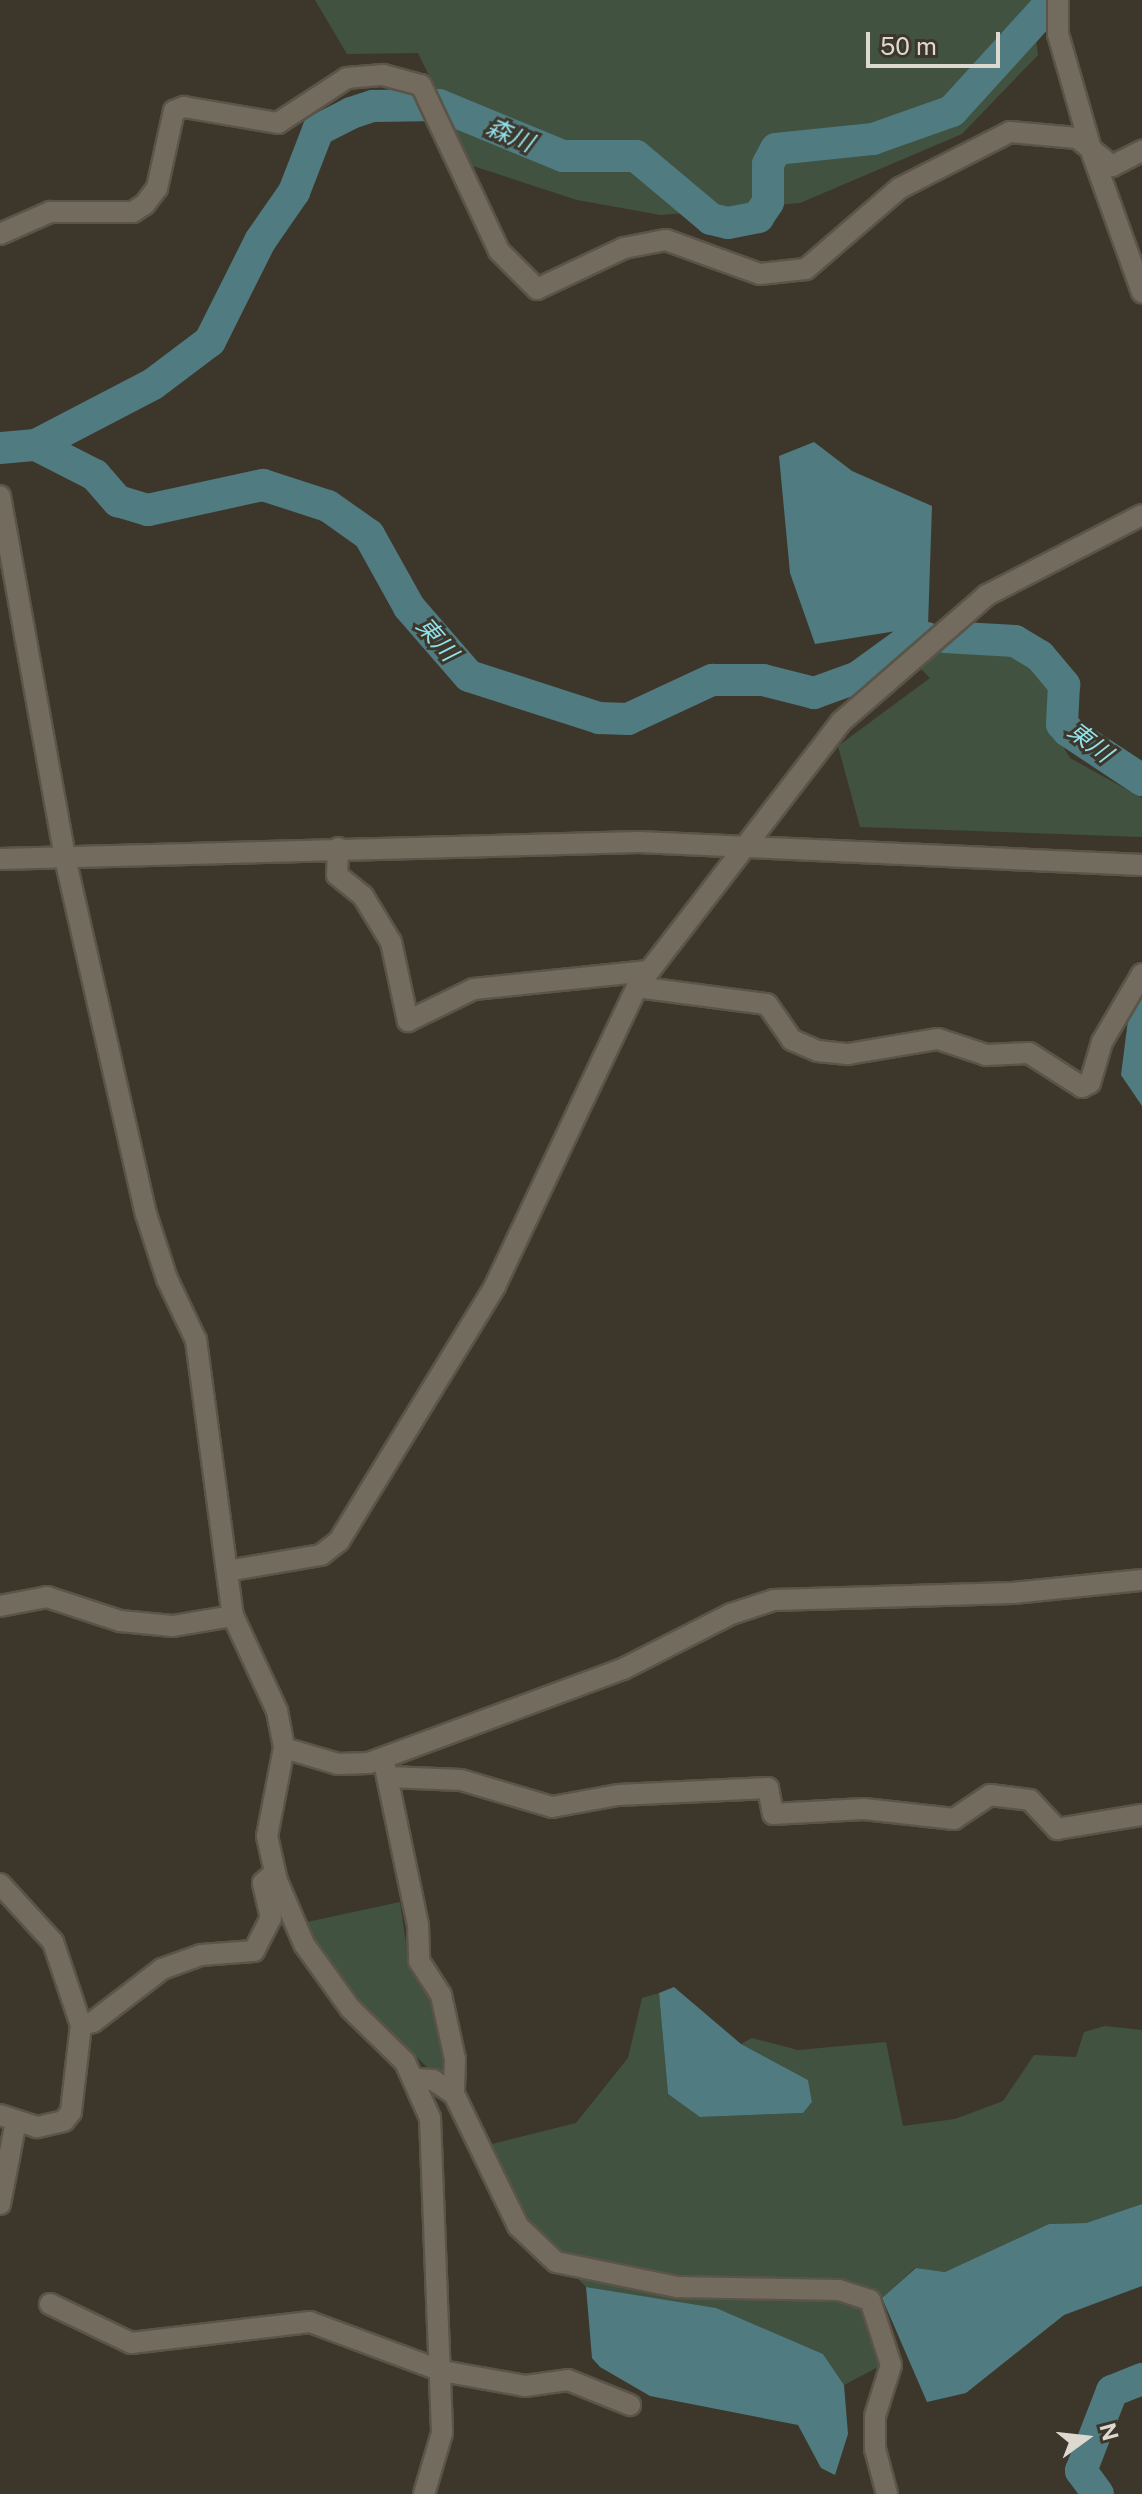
<!DOCTYPE html>
<meta charset="utf-8">
<style>
body{margin:0}
#map{position:relative;width:1142px;height:2494px;overflow:hidden;background:#3d372b;font-family:"Public Sans","Noto Sans JP",sans-serif}
div>[style]{position:absolute}
.green>*{inset:0;background:#415240}
.water>*{inset:0;background:#4f7b81}
.river>*{height:32px;margin:-16px;padding:0 16px;transform-origin:16px;border-radius:16px;background:#4f7b81}
.roads{filter:drop-shadow(2px 0 #5a5449) drop-shadow(-2px 0 #5a5449) drop-shadow(0 2px #5a5449) drop-shadow(0 -2px #5a5449)}
.minor>*{height:20px;margin:-10px;padding:0 10px;transform-origin:10px;border-radius:10px;background:#746b5f}
span{translate:-50% -50%;white-space:nowrap;text-align:center;line-height:1.15;-webkit-text-stroke:6px #3d372b;paint-order:stroke}
.water-label{font-size:24px;color:#91e0eb;font-style:italic}
.north{position:absolute;left:1046px;top:2398px;width:80px;height:80px;-webkit-text-stroke:6px #3d372b;paint-order:stroke;rotate:75deg;font-size:22px;font-weight:700;line-height:32px;text-align:center;color:#ddd9d1}
.north::after{content:'';display:block;margin:auto;width:28px;height:36px;background:#ddd9d1;clip-path:polygon(50% 0,100% 100%,50% 72%,0 100%)}
.scale{position:absolute;left:866px;top:32px;width:134px;height:36px;box-sizing:border-box;border:4px solid #ddd9d1;border-top:0;padding-left:10px;font-size:24px;line-height:28px;white-space:nowrap;color:#ddd9d1;-webkit-text-stroke:6px #3d372b;paint-order:stroke}
</style>
<div id="map">
<div class="green">
<i style="clip-path:polygon(315px 0,1031px 0,1038px 55px,962px 134px,800px 203px,661px 215px,577px 200px,473px 166px,418px 53px,347px 54px)"></i>
<i style="clip-path:polygon(1009px 648px,1036px 661px,1050px 678px,1051px 727px,1070px 758px,1142px 798px,1142px 837px,860px 827px,838px 746px,930px 678px,919px 667px,937px 649px)"></i>
<i style="clip-path:polygon(400px 1902px,410px 1971px,434px 2004px,448px 2061px,444px 2083px,354px 1998px,322px 1957px,307px 1922px)"></i>
<i style="clip-path:polygon(659px 1993px,668px 2094px,701px 2117px,803px 2113px,812px 2102px,808px 2080px,741px 2044px,752px 2038px,798px 2050px,886px 2042px,903px 2126px,955px 2119px,1003px 2101px,1034px 2055px,1076px 2057px,1084px 2032px,1105px 2026px,1142px 2030px,1142px 2204px,1086px 2223px,1049px 2224px,945px 2272px,915px 2268px,882px 2298px,880px 2366px,844px 2385px,823px 2354px,716px 2309px,586px 2287px,507px 2207px,484px 2146px,576px 2123px,628px 2058px,642px 1998px)"></i>
</div>
<div class="water">
<i style="clip-path:polygon(814px 442px,852px 471px,932px 506px,928px 626px,815px 644px,790px 573px,779px 456px)"></i>
<i style="clip-path:polygon(1142px 991px,1142px 1106px,1121px 1075px,1128px 1020px)"></i>
<i style="clip-path:polygon(674px 1987px,741px 2044px,808px 2080px,812px 2102px,803px 2113px,700px 2117px,668px 2094px,659px 1993px)"></i>
<i style="clip-path:polygon(1142px 2204px,1142px 2286px,1064px 2315px,966px 2393px,927px 2402px,882px 2298px,916px 2268px,945px 2272px,1049px 2224px,1086px 2223px)"></i>
<i style="clip-path:polygon(586px 2287px,716px 2308px,823px 2354px,844px 2385px,848px 2434px,835px 2475px,821px 2468px,798px 2425px,650px 2396px,600px 2367px,592px 2358px)"></i>
</div>
<div class="river">
<i style="left:36px;top:445px;width:66px;rotate:27deg"></i>
<i style="left:95px;top:475px;width:35px;rotate:49deg"></i>
<i style="left:118px;top:501px;width:31px;rotate:17deg"></i>
<i style="left:148px;top:510px;width:118px;rotate:-12.3deg"></i>
<i style="left:263px;top:485px;width:68px;rotate:17.9deg"></i>
<i style="left:328px;top:506px;width:50px;rotate:35.3deg"></i>
<i style="left:369px;top:535px;width:82px;rotate:60.9deg"></i>
<i style="left:409px;top:607px;width:91px;rotate:49deg"></i>
<i style="left:469px;top:676px;width:137px;rotate:17.9deg"></i>
<i style="left:599px;top:718px;width:29px;rotate:2deg"></i>
<i style="left:628px;top:719px;width:93px;rotate:-24.9deg"></i>
<i style="left:712px;top:680px;width:51px"></i>
<i style="left:763px;top:680px;width:53px;rotate:14.3deg"></i>
<i style="left:814px;top:693px;width:47px;rotate:-20deg"></i>
<i style="left:858px;top:677px;width:63px;rotate:-36deg"></i>
<i style="left:909px;top:640px;width:18px;rotate:-6deg"></i>
<i style="left:0;top:448px;width:36px;rotate:-5deg"></i>
<i style="left:36px;top:445px;width:132px;rotate:-27.5deg"></i>
<i style="left:153px;top:384px;width:71px;rotate:-37deg"></i>
<i style="left:210px;top:341px;width:112px;rotate:-63.4deg"></i>
<i style="left:260px;top:241px;width:60px;rotate:-55.2deg"></i>
<i style="left:294px;top:192px;width:66px;rotate:-68.8deg"></i>
<i style="left:318px;top:130px;width:37px;rotate:-27deg"></i>
<i style="left:351px;top:113px;width:23px;rotate:-18deg"></i>
<i style="left:373px;top:106px;width:66px;rotate:-0.9deg"></i>
<i style="left:439px;top:105px;width:134px;rotate:22.4deg"></i>
<i style="left:563px;top:156px;width:73px"></i>
<i style="left:636px;top:156px;width:98px;rotate:40deg"></i>
<i style="left:711px;top:219px;width:17px;rotate:13deg"></i>
<i style="left:728px;top:223px;width:31px;rotate:-11deg"></i>
<i style="left:758px;top:217px;width:18px;rotate:-56deg"></i>
<i style="left:768px;top:202px;width:38px;rotate:-90deg"></i>
<i style="left:768px;top:164px;width:17px;rotate:-62deg"></i>
<i style="left:776px;top:149px;width:98px;rotate:-5.9deg"></i>
<i style="left:873px;top:139px;width:84px;rotate:-19.5deg"></i>
<i style="left:952px;top:111px;width:150px;rotate:-47.7deg"></i>
<i style="left:945px;top:637px;width:70px;rotate:3.3deg"></i>
<i style="left:1015px;top:641px;width:29px;rotate:31deg"></i>
<i style="left:1040px;top:656px;width:38px;rotate:50deg"></i>
<i style="left:1064px;top:685px;width:39px;rotate:93deg"></i>
<i style="left:1062px;top:724px;width:9px;rotate:49deg"></i>
<i style="left:1068px;top:731px;width:89px;rotate:33.5deg"></i>
<i style="left:1098px;top:2494px;width:29px;rotate:-126deg"></i>
<i style="left:1081px;top:2471px;width:86px;rotate:-68.8deg"></i>
<i style="left:1112px;top:2391px;width:32px;rotate:-22deg"></i>
</div>
<div class="roads">
<div class="minor">
<i style="left:1058px;top:0;width:34px;rotate:90deg"></i>
<i style="left:1058px;top:34px;width:127px;rotate:74deg"></i>
<i style="left:1093px;top:156px;width:145px;rotate:70.2deg"></i>
<i style="left:0;top:234px;width:55px;rotate:-23.7deg"></i>
<i style="left:50px;top:212px;width:83px"></i>
<i style="left:133px;top:212px;width:14px;rotate:-34deg"></i>
<i style="left:145px;top:204px;width:20px;rotate:-53deg"></i>
<i style="left:157px;top:188px;width:79px;rotate:-77.6deg"></i>
<i style="left:174px;top:111px;width:11px;rotate:-22deg"></i>
<i style="left:184px;top:107px;width:95px;rotate:9.7deg"></i>
<i style="left:278px;top:123px;width:82px;rotate:-33.1deg"></i>
<i style="left:347px;top:78px;width:36px;rotate:-5deg"></i>
<i style="left:383px;top:75px;width:39px;rotate:15deg"></i>
<i style="left:421px;top:85px;width:183px;rotate:64.8deg"></i>
<i style="left:499px;top:251px;width:54px;rotate:45deg"></i>
<i style="left:537px;top:289px;width:96px;rotate:-25.2deg"></i>
<i style="left:624px;top:248px;width:43px;rotate:-10.8deg"></i>
<i style="left:666px;top:240px;width:100px;rotate:19.9deg"></i>
<i style="left:760px;top:274px;width:46px;rotate:-6.2deg"></i>
<i style="left:806px;top:269px;width:124px;rotate:-40.8deg"></i>
<i style="left:900px;top:188px;width:123px;rotate:-27deg"></i>
<i style="left:1010px;top:132px;width:67px;rotate:5.1deg"></i>
<i style="left:1077px;top:138px;width:45px;rotate:38.7deg"></i>
<i style="left:1112px;top:166px;width:34px;rotate:-27deg"></i>
<i style="left:0;top:496px;width:368px;rotate:79.8deg"></i>
<i style="left:65px;top:858px;width:365px;rotate:77.2deg"></i>
<i style="left:146px;top:1214px;width:68px;rotate:72.1deg"></i>
<i style="left:167px;top:1279px;width:68px;rotate:64.6deg"></i>
<i style="left:196px;top:1340px;width:278px;rotate:82.4deg"></i>
<i style="left:233px;top:1616px;width:105px;rotate:65.1deg"></i>
<i style="left:277px;top:1711px;width:38px;rotate:79deg"></i>
<i style="left:284px;top:1748px;width:90px;rotate:100.9deg"></i>
<i style="left:267px;top:1836px;width:46px;rotate:77.5deg"></i>
<i style="left:277px;top:1881px;width:69px;rotate:66.8deg"></i>
<i style="left:304px;top:1944px;width:79px;rotate:54.3deg"></i>
<i style="left:350px;top:2008px;width:77px;rotate:44.5deg"></i>
<i style="left:405px;top:2062px;width:61px;rotate:65.9deg"></i>
<i style="left:430px;top:2118px;width:315px;rotate:87.8deg"></i>
<i style="left:442px;top:2433px;width:64px;rotate:106.4deg"></i>
<i style="left:338px;top:848px;width:27px;rotate:92deg"></i>
<i style="left:337px;top:875px;width:33px;rotate:39deg"></i>
<i style="left:363px;top:896px;width:54px;rotate:58.7deg"></i>
<i style="left:391px;top:942px;width:81px;rotate:77.9deg"></i>
<i style="left:408px;top:1021px;width:73px;rotate:-25.9deg"></i>
<i style="left:474px;top:989px;width:175px;rotate:-5.9deg"></i>
<i style="left:0;top:859px;width:639px;rotate:-1.52deg"></i>
<i style="left:639px;top:842px;width:504px;rotate:2.62deg"></i>
<i style="left:637px;top:987px;width:131px;rotate:7.5deg"></i>
<i style="left:767px;top:1004px;width:44px;rotate:55.2deg"></i>
<i style="left:792px;top:1040px;width:28px;rotate:23deg"></i>
<i style="left:818px;top:1051px;width:30px;rotate:6deg"></i>
<i style="left:848px;top:1054px;width:91px;rotate:-9.5deg"></i>
<i style="left:938px;top:1039px;width:51px;rotate:18.4deg"></i>
<i style="left:986px;top:1055px;width:43px;rotate:-2.7deg"></i>
<i style="left:1029px;top:1053px;width:63px;rotate:32.7deg"></i>
<i style="left:1082px;top:1087px;width:9px;rotate:-27deg"></i>
<i style="left:1090px;top:1083px;width:43px;rotate:-73.7deg"></i>
<i style="left:1102px;top:1042px;width:79px;rotate:-59.5deg"></i>
<i style="left:227px;top:1571px;width:95px;rotate:-9.7deg"></i>
<i style="left:321px;top:1555px;width:23px;rotate:-38deg"></i>
<i style="left:339px;top:1541px;width:299px;rotate:-58.5deg"></i>
<i style="left:495px;top:1286px;width:331px;rotate:-64.6deg"></i>
<i style="left:637px;top:987px;width:334px;rotate:-52.4deg"></i>
<i style="left:841px;top:722px;width:194px;rotate:-41deg"></i>
<i style="left:987px;top:595px;width:174px;rotate:-27.3deg"></i>
<i style="left:0;top:1606px;width:48px;rotate:-10.8deg"></i>
<i style="left:47px;top:1597px;width:77px;rotate:18.2deg"></i>
<i style="left:120px;top:1621px;width:53px;rotate:5.4deg"></i>
<i style="left:173px;top:1626px;width:61px;rotate:-9.5deg"></i>
<i style="left:284px;top:1748px;width:56px;rotate:16.5deg"></i>
<i style="left:338px;top:1764px;width:31px;rotate:-2deg"></i>
<i style="left:369px;top:1763px;width:271px;rotate:-20.3deg"></i>
<i style="left:623px;top:1669px;width:121px;rotate:-27deg"></i>
<i style="left:731px;top:1614px;width:45px;rotate:-18deg"></i>
<i style="left:774px;top:1600px;width:239px;rotate:-1.7deg"></i>
<i style="left:1013px;top:1593px;width:130px;rotate:-5.8deg"></i>
<i style="left:385px;top:1767px;width:161px;rotate:78.2deg"></i>
<i style="left:418px;top:1925px;width:36px;rotate:88deg"></i>
<i style="left:419px;top:1961px;width:40px;rotate:57.1deg"></i>
<i style="left:441px;top:1995px;width:66px;rotate:77.7deg"></i>
<i style="left:455px;top:2059px;width:35px;rotate:92deg"></i>
<i style="left:389px;top:1777px;width:72px;rotate:2.4deg"></i>
<i style="left:461px;top:1780px;width:95px;rotate:16.5deg"></i>
<i style="left:552px;top:1807px;width:67px;rotate:-10.3deg"></i>
<i style="left:618px;top:1795px;width:150px;rotate:-2.7deg"></i>
<i style="left:768px;top:1788px;width:26px;rotate:79deg"></i>
<i style="left:773px;top:1814px;width:91px;rotate:-3.1deg"></i>
<i style="left:864px;top:1809px;width:91px;rotate:6.3deg"></i>
<i style="left:954px;top:1819px;width:43px;rotate:-33.7deg"></i>
<i style="left:990px;top:1795px;width:40px;rotate:7.1deg"></i>
<i style="left:1030px;top:1800px;width:40px;rotate:47deg"></i>
<i style="left:1057px;top:1829px;width:86px;rotate:-9.4deg"></i>
<i style="left:0;top:1884px;width:79px;rotate:47.6deg"></i>
<i style="left:53px;top:1942px;width:88px;rotate:71.4deg"></i>
<i style="left:81px;top:2025px;width:88px;rotate:96.6deg"></i>
<i style="left:71px;top:2112px;width:11px;rotate:128deg"></i>
<i style="left:64px;top:2121px;width:28px;rotate:167deg"></i>
<i style="left:37px;top:2127px;width:39px;rotate:-162deg"></i>
<i style="left:81px;top:2025px;width:12px;rotate:-14deg"></i>
<i style="left:93px;top:2022px;width:87px;rotate:-37.5deg"></i>
<i style="left:162px;top:1969px;width:41px;rotate:-19.7deg"></i>
<i style="left:201px;top:1955px;width:53px;rotate:-4.3deg"></i>
<i style="left:254px;top:1951px;width:37px;rotate:-63deg"></i>
<i style="left:271px;top:1918px;width:36px;rotate:-103deg"></i>
<i style="left:263px;top:1883px;width:16px;rotate:-43deg"></i>
<i style="left:416px;top:2079px;width:17px;rotate:3deg"></i>
<i style="left:433px;top:2080px;width:25px;rotate:34deg"></i>
<i style="left:454px;top:2094px;width:147px;rotate:64.1deg"></i>
<i style="left:518px;top:2226px;width:52px;rotate:43.5deg"></i>
<i style="left:556px;top:2262px;width:124px;rotate:11.7deg"></i>
<i style="left:677px;top:2287px;width:162px;rotate:1.1deg"></i>
<i style="left:839px;top:2290px;width:33px;rotate:18deg"></i>
<i style="left:870px;top:2300px;width:68px;rotate:72.1deg"></i>
<i style="left:891px;top:2365px;width:53px;rotate:107.4deg"></i>
<i style="left:875px;top:2416px;width:33px;rotate:90deg"></i>
<i style="left:875px;top:2449px;width:47px;rotate:75.1deg"></i>
<i style="left:0;top:2204px;width:85px;rotate:-79.1deg"></i>
<i style="left:50px;top:2304px;width:90px;rotate:25.7deg"></i>
<i style="left:131px;top:2343px;width:180px;rotate:-6.7deg"></i>
<i style="left:310px;top:2322px;width:141px;rotate:20.4deg"></i>
<i style="left:442px;top:2371px;width:84px;rotate:10.2deg"></i>
<i style="left:525px;top:2386px;width:43px;rotate:-7.9deg"></i>
<i style="left:568px;top:2380px;width:67px;rotate:22deg"></i>
</div>
</div>
<div class="water-label">
<span style="left:510px;top:135px;rotate:23deg">森川</span>
<span style="left:437px;top:639px;rotate:49deg">東川</span>
<span style="left:1090px;top:742px;rotate:38deg">東川</span>
</div>
<div class="north">N</div>
<div class="scale">50 m</div>
</div>
